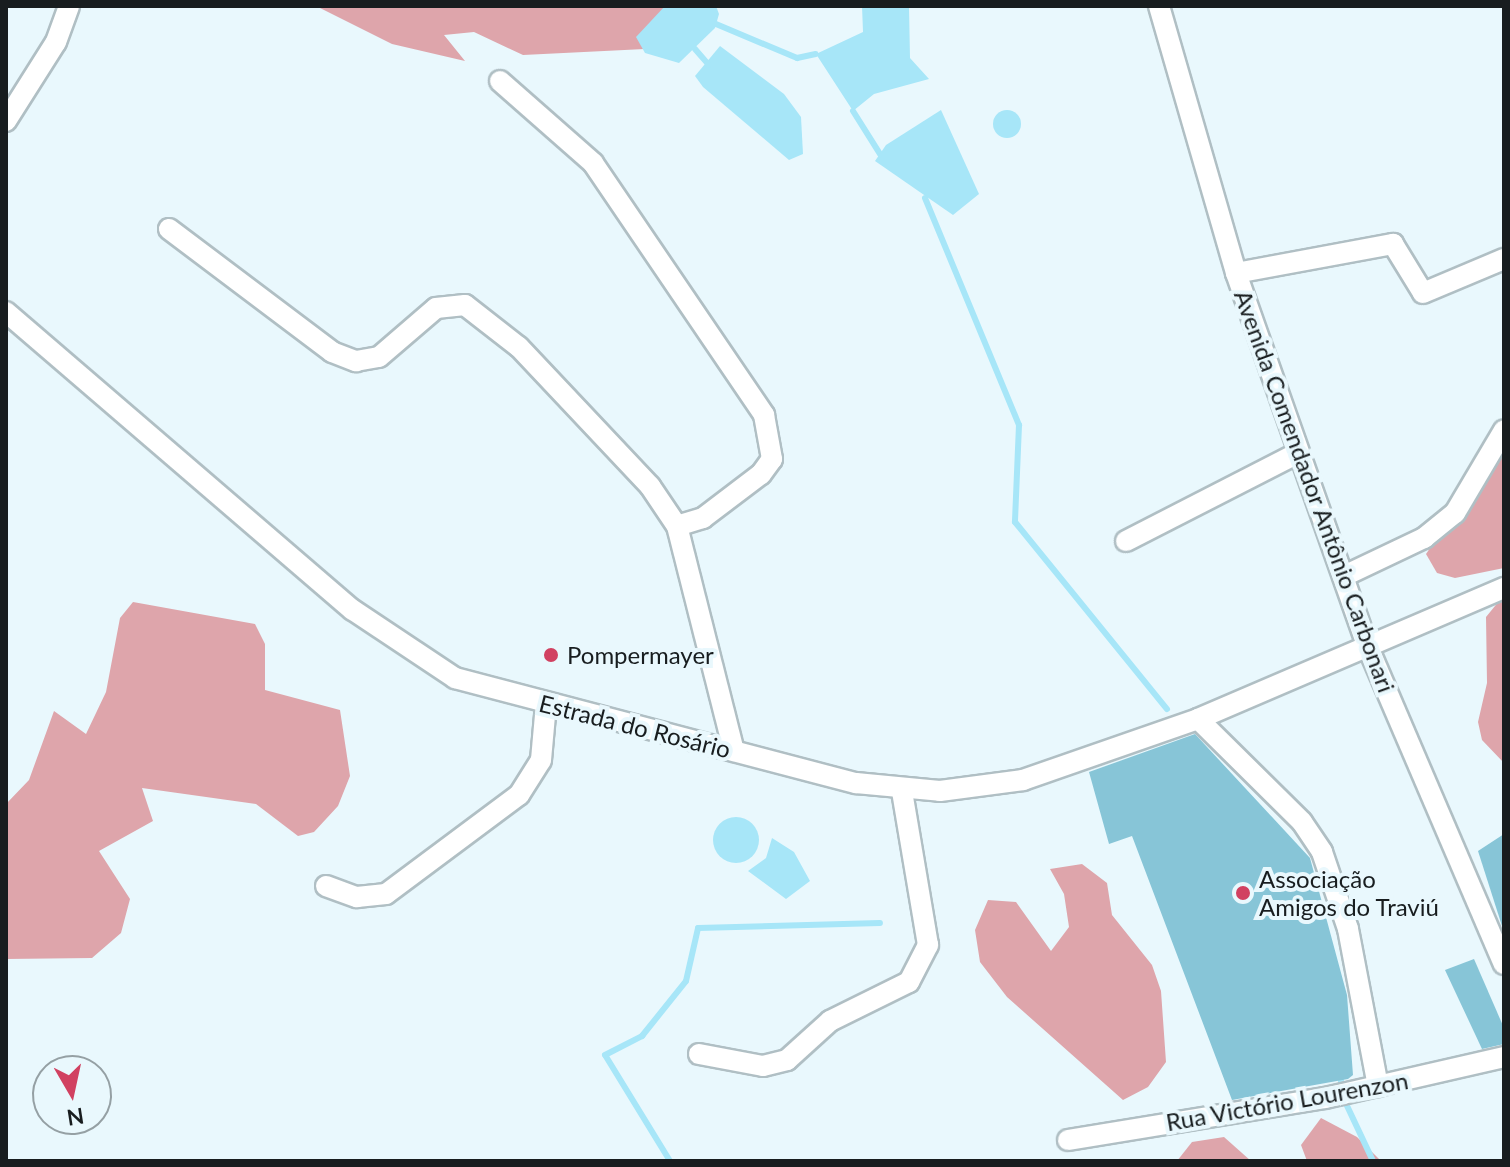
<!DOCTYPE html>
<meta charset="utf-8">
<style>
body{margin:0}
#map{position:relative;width:1510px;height:1167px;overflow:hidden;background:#e9f8fd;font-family:Lato,sans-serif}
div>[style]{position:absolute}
.forest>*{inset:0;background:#dea5ab}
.water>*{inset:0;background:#a7e6f8}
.round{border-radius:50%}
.stream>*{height:6px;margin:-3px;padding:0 3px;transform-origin:3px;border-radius:3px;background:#a7e6f8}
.building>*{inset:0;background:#87c5d7}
.roads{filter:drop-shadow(2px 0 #b0bfc4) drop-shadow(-2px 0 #b0bfc4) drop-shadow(0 2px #b0bfc4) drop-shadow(0 -2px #b0bfc4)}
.minor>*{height:20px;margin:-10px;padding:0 10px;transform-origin:10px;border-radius:10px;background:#fff}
.dots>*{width:22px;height:22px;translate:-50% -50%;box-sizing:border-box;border:4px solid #e9f8fd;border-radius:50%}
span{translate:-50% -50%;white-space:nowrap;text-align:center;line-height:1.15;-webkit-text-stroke:8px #e9f8fd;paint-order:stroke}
.street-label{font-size:24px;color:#181d1f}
.poi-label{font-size:24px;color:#181d1f}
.left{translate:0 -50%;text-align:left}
.frame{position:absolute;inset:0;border:8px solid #181d1f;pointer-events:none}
.north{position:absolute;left:32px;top:1055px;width:80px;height:80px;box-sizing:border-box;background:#e9f8fd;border:2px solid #95a0a4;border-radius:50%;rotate:171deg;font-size:22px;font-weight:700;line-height:32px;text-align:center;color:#181d1f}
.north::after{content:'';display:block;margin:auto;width:28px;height:36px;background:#d14161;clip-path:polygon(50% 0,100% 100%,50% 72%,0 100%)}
</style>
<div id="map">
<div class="forest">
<i style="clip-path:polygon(316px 6px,713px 6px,665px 48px,523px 55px,474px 32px,444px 35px,465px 61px,392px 44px)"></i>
<i style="clip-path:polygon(1504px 439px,1504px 568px,1455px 578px,1437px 573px,1426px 554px)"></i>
<i style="clip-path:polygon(1504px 595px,1504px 763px,1482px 740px,1478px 722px,1487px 683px,1486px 617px)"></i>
<i style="clip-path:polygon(133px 602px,255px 624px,265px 644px,265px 690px,340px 710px,350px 776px,338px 806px,314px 832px,298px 836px,256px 804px,142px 788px,153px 821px,99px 851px,130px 899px,121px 933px,92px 958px,6px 959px,6px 804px,29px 780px,54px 711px,86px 734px,106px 692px,120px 618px)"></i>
<i style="clip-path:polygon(1082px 864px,1107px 883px,1112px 915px,1152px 965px,1161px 991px,1166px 1062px,1148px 1087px,1123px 1100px,1007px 997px,980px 962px,975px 930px,988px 900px,1016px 902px,1051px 951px,1069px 927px,1064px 894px,1050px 869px)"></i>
<i style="clip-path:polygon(1321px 1118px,1357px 1137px,1381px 1161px,1307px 1161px,1301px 1145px)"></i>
<i style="clip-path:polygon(1224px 1137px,1251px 1161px,1177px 1161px,1192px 1142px)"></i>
</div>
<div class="water">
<i style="clip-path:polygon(665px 6px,716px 6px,719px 14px,715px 28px,679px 63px,645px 53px,636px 37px)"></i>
<i style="clip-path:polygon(862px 6px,909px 6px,910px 58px,929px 79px,874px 94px,853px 111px,816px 54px,863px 32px)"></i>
<i style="clip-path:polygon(720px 46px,784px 94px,801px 117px,803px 154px,789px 160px,703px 87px,695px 76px)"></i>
<i style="clip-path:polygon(941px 110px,979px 194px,953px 215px,875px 161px,886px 145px)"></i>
<i class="round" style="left:993px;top:110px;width:28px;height:28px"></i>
<i class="round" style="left:713px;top:817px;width:46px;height:46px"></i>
<i style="clip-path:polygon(772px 838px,794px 852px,810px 881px,786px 899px,748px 871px,766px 858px)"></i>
</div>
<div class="stream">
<i style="left:716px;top:24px;width:88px;rotate:22.8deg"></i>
<i style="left:797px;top:58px;width:19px;rotate:-12deg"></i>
<i style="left:695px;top:49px;width:21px;rotate:49deg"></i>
<i style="left:853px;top:111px;width:51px;rotate:57.9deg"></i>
<i style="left:925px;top:198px;width:246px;rotate:67.5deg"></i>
<i style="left:1019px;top:425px;width:97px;rotate:92.4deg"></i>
<i style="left:1015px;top:522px;width:241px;rotate:50.9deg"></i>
<i style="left:1341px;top:1074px;width:19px;rotate:90deg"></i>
<i style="left:1341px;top:1093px;width:75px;rotate:64.8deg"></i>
<i style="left:670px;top:1161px;width:124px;rotate:-121.5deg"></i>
<i style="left:605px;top:1055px;width:42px;rotate:-27.2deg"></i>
<i style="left:642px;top:1036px;width:70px;rotate:-51.3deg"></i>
<i style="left:686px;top:981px;width:54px;rotate:-77.2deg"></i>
<i style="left:698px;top:928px;width:182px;rotate:-1.6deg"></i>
</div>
<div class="building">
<i style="clip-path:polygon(1195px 734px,1310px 858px,1347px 995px,1353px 1075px,1348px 1079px,1232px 1100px,1132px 836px,1109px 844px,1089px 772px)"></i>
<i style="clip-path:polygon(1504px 834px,1504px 925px,1502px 926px,1478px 851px)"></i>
<i style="clip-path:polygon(1474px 959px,1504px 1028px,1504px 1044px,1482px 1049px,1445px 970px)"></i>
</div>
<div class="roads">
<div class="minor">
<i style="left:1159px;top:6px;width:278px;rotate:73.9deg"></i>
<i style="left:1236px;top:273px;width:394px;rotate:70.6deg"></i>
<i style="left:1367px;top:645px;width:347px;rotate:66.8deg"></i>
<i style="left:500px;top:81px;width:124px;rotate:41.4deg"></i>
<i style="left:593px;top:163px;width:305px;rotate:55.8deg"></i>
<i style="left:764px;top:415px;width:45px;rotate:79.7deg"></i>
<i style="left:772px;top:459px;width:19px;rotate:126deg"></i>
<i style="left:761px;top:474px;width:73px;rotate:142.8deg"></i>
<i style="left:703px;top:518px;width:27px;rotate:163deg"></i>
<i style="left:6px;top:121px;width:93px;rotate:-57.7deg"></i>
<i style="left:56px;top:42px;width:38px;rotate:-70deg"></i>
<i style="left:169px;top:229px;width:204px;rotate:37deg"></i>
<i style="left:332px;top:352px;width:26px;rotate:21deg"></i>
<i style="left:356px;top:361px;width:23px;rotate:-10deg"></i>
<i style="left:379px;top:357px;width:75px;rotate:-40.7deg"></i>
<i style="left:436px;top:308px;width:29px;rotate:-6deg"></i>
<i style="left:465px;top:305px;width:68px;rotate:37.9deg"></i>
<i style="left:519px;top:347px;width:191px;rotate:46.7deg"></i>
<i style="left:650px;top:486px;width:48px;rotate:56deg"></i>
<i style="left:677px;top:526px;width:232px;rotate:75.8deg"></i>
<i style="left:1236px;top:273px;width:160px;rotate:-10.5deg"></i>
<i style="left:1393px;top:244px;width:57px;rotate:58.5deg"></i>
<i style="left:1423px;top:293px;width:88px;rotate:-22.8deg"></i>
<i style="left:6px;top:312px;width:457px;rotate:40.7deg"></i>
<i style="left:353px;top:610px;width:123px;rotate:33.7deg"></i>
<i style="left:455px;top:678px;width:415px;rotate:14.7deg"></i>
<i style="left:856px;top:783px;width:84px;rotate:5.4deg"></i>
<i style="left:940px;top:791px;width:84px;rotate:-7.5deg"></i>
<i style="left:1023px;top:780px;width:185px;rotate:-19.2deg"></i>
<i style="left:1198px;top:719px;width:333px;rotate:-23.2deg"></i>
<i style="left:1126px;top:541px;width:193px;rotate:-27.1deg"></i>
<i style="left:1344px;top:576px;width:89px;rotate:-25.4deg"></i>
<i style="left:1424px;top:538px;width:40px;rotate:-39deg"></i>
<i style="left:1455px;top:513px;width:96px;rotate:-59.4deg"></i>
<i style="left:1198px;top:719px;width:146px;rotate:44.7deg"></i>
<i style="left:1302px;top:822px;width:36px;rotate:56deg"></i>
<i style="left:1322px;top:852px;width:81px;rotate:71.3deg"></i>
<i style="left:1348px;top:929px;width:160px;rotate:79.2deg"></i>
<i style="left:326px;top:886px;width:33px;rotate:20deg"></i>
<i style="left:357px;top:897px;width:29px;rotate:-6deg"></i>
<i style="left:386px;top:894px;width:166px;rotate:-36.7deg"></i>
<i style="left:519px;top:795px;width:41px;rotate:-57.8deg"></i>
<i style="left:541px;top:760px;width:56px;rotate:-84.9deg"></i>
<i style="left:699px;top:1054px;width:65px;rotate:10.6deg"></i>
<i style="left:763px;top:1066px;width:25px;rotate:-14deg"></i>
<i style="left:787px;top:1060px;width:58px;rotate:-42.2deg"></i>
<i style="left:830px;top:1021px;width:88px;rotate:-26.3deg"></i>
<i style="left:909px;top:982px;width:42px;rotate:-62.8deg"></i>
<i style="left:928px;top:945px;width:156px;rotate:-99.6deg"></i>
<i style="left:1068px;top:1140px;width:260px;rotate:-9.3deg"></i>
<i style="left:1325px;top:1098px;width:184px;rotate:-12.9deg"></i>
</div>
</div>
<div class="dots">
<i style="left:551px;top:655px;background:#d14161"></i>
<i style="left:1243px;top:893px;background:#d14161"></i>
</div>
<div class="street-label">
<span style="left:1315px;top:491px;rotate:70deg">Avenida Comendador Antônio Carbonari</span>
<span style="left:635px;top:726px;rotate:14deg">Estrada do Rosário</span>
<span style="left:1287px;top:1101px;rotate:-10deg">Rua Victório Lourenzon</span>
</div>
<div class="poi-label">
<span class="left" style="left:567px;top:655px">Pompermayer</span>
<span class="left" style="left:1259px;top:893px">Associação<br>Amigos do Traviú</span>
</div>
<div class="frame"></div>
<div class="north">N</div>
</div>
